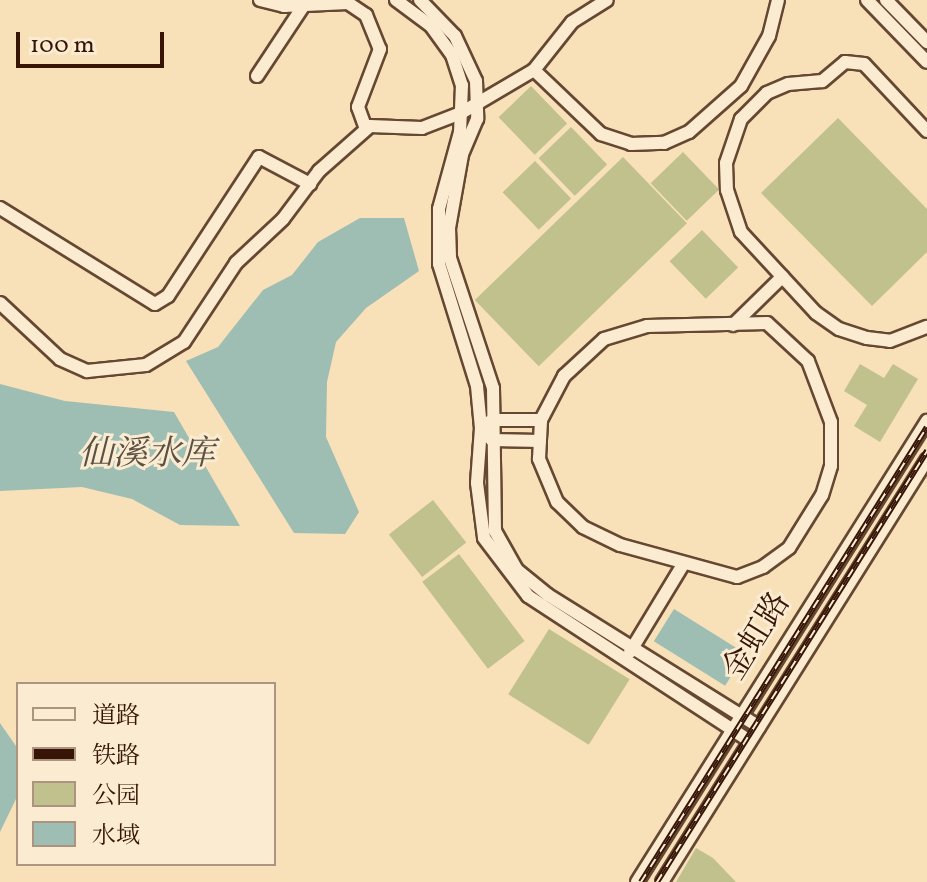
<!DOCTYPE html>
<meta charset="utf-8">
<style>
body{margin:0}
#map{position:relative;width:927px;height:882px;overflow:hidden;background:#f8e0b8;font-family:Vollkorn,"Noto Serif SC",serif}
div>[style]{position:absolute}
.green>*{inset:0;background:#c0c18d;transform-origin:0 0}
.water>*{inset:0;background:#9ebdb3;transform-origin:0 0}
.roads{filter:drop-shadow(2px 0 #664832) drop-shadow(-2px 0 #664832) drop-shadow(0 2px #664832) drop-shadow(0 -2px #664832)}
.minor>*{height:12px;margin:-6px;padding:0 6px;transform-origin:6px;border-radius:6px;background:#faebd1}
.rail>*{height:6px;margin-top:-3px;transform-origin:0;background:repeating-linear-gradient(90deg,#faebd1 0 9px,#361506 0 18px);box-sizing:border-box;border-block:2px solid #361506}
span{translate:-50% -50%;white-space:nowrap;text-align:center;line-height:1.15;-webkit-text-stroke:6px #faebd1;paint-order:stroke}
.street-label{font-size:32px;color:#361506}
.water-label{font-size:34px;color:#5a5043;font-style:italic}
.legend{position:absolute;left:16px;top:682px;width:260px;height:184px;box-sizing:border-box;background:#faebd1;border:2px solid #ac9580;margin:0;padding:10px 14px;list-style:none;font-size:24px;color:#361506}
.legend li{display:flex;align-items:center;gap:16px;height:40px}
.legend b{width:40px;border:2px solid #ac9580}
.scale{position:absolute;left:16px;top:32px;width:148px;height:36px;box-sizing:border-box;border:4px solid #361506;border-top:0;padding-left:10px;font-size:24px;line-height:28px;white-space:nowrap;color:#361506;-webkit-text-stroke:6px #faebd1;paint-order:stroke}
</style>
<div id="map">
<div class="green">
<i style="left:531px;top:86px;width:52px;height:45px;rotate:46deg"></i>
<i style="clip-path:polygon(838px 118px,927px 209px,927px 252px,872px 306px,761px 193px)"></i>
<i style="left:571px;top:127px;width:52px;height:45px;rotate:46deg"></i>
<i style="left:683px;top:152px;width:52px;height:45px;rotate:46deg"></i>
<i style="left:623px;top:157px;width:92px;height:206px;rotate:46deg"></i>
<i style="left:535px;top:161px;width:52px;height:45px;rotate:46deg"></i>
<i style="left:702px;top:230px;width:52px;height:45px;rotate:46deg"></i>
<i style="clip-path:polygon(860px 364px,884px 378px,893px 364px,918px 379px,880px 442px,854px 426px,867px 405px,844px 391px)"></i>
<i style="left:433px;top:500px;width:54px;height:56px;rotate:52deg"></i>
<i style="left:459px;top:554px;width:109px;height:46px;rotate:53deg"></i>
<i style="left:549px;top:629px;width:95px;height:77px;rotate:32deg"></i>
<i style="clip-path:polygon(696px 848px,713px 858px,736px 882px,676px 882px)"></i>
</div>
<div class="water">
<i style="clip-path:polygon(360px 218px,404px 218px,419px 271px,366px 308px,336px 342px,327px 382px,326px 437px,359px 512px,345px 534px,294px 533px,186px 361px,218px 347px,263px 290px,292px 275px,318px 242px)"></i>
<i style="clip-path:polygon(0 384px,65px 401px,174px 412px,240px 526px,180px 525px,132px 499px,82px 487px,0 491px)"></i>
<i style="left:674px;top:609px;width:84px;height:38px;rotate:32deg"></i>
<i style="clip-path:polygon(0 723px,18px 749px,16px 799px,0 832px)"></i>
</div>
<div class="roads">
<div class="minor">
<i style="left:260px;top:0;width:25px;rotate:14deg"></i>
<i style="left:284px;top:6px;width:64px;rotate:-2.7deg"></i>
<i style="left:348px;top:3px;width:22px;rotate:34deg"></i>
<i style="left:366px;top:15px;width:37px;rotate:68deg"></i>
<i style="left:380px;top:49px;width:62px;rotate:110.8deg"></i>
<i style="left:358px;top:107px;width:23px;rotate:70deg"></i>
<i style="left:396px;top:0;width:44px;rotate:36.6deg"></i>
<i style="left:431px;top:26px;width:36px;rotate:54deg"></i>
<i style="left:452px;top:55px;width:32px;rotate:72deg"></i>
<i style="left:462px;top:85px;width:47px;rotate:92.4deg"></i>
<i style="left:460px;top:132px;width:80px;rotate:105.3deg"></i>
<i style="left:439px;top:209px;width:55px;rotate:90deg"></i>
<i style="left:439px;top:264px;width:128px;rotate:72.7deg"></i>
<i style="left:477px;top:386px;width:42px;rotate:84.6deg"></i>
<i style="left:481px;top:428px;width:55px;rotate:94.2deg"></i>
<i style="left:477px;top:483px;width:55px;rotate:82.7deg"></i>
<i style="left:484px;top:538px;width:73px;rotate:52.8deg"></i>
<i style="left:528px;top:596px;width:265px;rotate:33.2deg"></i>
<i style="left:420px;top:0;width:50px;rotate:45.8deg"></i>
<i style="left:455px;top:36px;width:50px;rotate:65deg"></i>
<i style="left:476px;top:81px;width:38px;rotate:88deg"></i>
<i style="left:477px;top:119px;width:39px;rotate:113deg"></i>
<i style="left:462px;top:155px;width:74px;rotate:100.1deg"></i>
<i style="left:449px;top:228px;width:30px;rotate:88deg"></i>
<i style="left:450px;top:258px;width:137px;rotate:71.7deg"></i>
<i style="left:493px;top:388px;width:143px;rotate:89.2deg"></i>
<i style="left:495px;top:531px;width:45px;rotate:60.6deg"></i>
<i style="left:517px;top:570px;width:40px;rotate:39deg"></i>
<i style="left:548px;top:595px;width:249px;rotate:32deg"></i>
<i style="left:867px;top:0;width:86px;rotate:45.9deg"></i>
<i style="left:886px;top:0;width:59px;rotate:45.7deg"></i>
<i style="left:534px;top:70px;width:93px;rotate:43.7deg"></i>
<i style="left:601px;top:134px;width:32px;rotate:18deg"></i>
<i style="left:631px;top:144px;width:33px;rotate:-2deg"></i>
<i style="left:664px;top:143px;width:27px;rotate:-24deg"></i>
<i style="left:689px;top:132px;width:69px;rotate:-41.5deg"></i>
<i style="left:741px;top:86px;width:57px;rotate:-60.8deg"></i>
<i style="left:769px;top:36px;width:37px;rotate:-76deg"></i>
<i style="left:257px;top:76px;width:85px;rotate:-56.5deg"></i>
<i style="left:927px;top:131px;width:92px;rotate:-133.2deg"></i>
<i style="left:864px;top:64px;width:19px;rotate:-174deg"></i>
<i style="left:845px;top:62px;width:30px;rotate:140deg"></i>
<i style="left:822px;top:81px;width:34px;rotate:175deg"></i>
<i style="left:788px;top:84px;width:23px;rotate:157deg"></i>
<i style="left:767px;top:93px;width:37px;rotate:135deg"></i>
<i style="left:741px;top:119px;width:46px;rotate:108.8deg"></i>
<i style="left:726px;top:163px;width:27px;rotate:88deg"></i>
<i style="left:727px;top:190px;width:44px;rotate:71.6deg"></i>
<i style="left:741px;top:232px;width:110px;rotate:47.2deg"></i>
<i style="left:816px;top:313px;width:28px;rotate:35deg"></i>
<i style="left:839px;top:329px;width:29px;rotate:18deg"></i>
<i style="left:867px;top:338px;width:23px;rotate:7deg"></i>
<i style="left:890px;top:341px;width:40px;rotate:-21deg"></i>
<i style="left:0;top:208px;width:182px;rotate:31.8deg"></i>
<i style="left:155px;top:304px;width:15px;rotate:-32deg"></i>
<i style="left:168px;top:296px;width:166px;rotate:-56.8deg"></i>
<i style="left:259px;top:157px;width:58px;rotate:27.9deg"></i>
<i style="left:0;top:303px;width:82px;rotate:43deg"></i>
<i style="left:60px;top:359px;width:30px;rotate:24deg"></i>
<i style="left:87px;top:371px;width:59px;rotate:-5.8deg"></i>
<i style="left:146px;top:365px;width:44px;rotate:-31.2deg"></i>
<i style="left:184px;top:342px;width:95px;rotate:-56.6deg"></i>
<i style="left:236px;top:263px;width:64px;rotate:-43.1deg"></i>
<i style="left:283px;top:219px;width:60px;rotate:-53.1deg"></i>
<i style="left:319px;top:171px;width:68px;rotate:-41.4deg"></i>
<i style="left:370px;top:126px;width:52px;rotate:2.2deg"></i>
<i style="left:422px;top:128px;width:42px;rotate:-21deg"></i>
<i style="left:461px;top:113px;width:85px;rotate:-30.5deg"></i>
<i style="left:534px;top:70px;width:61px;rotate:-51.6deg"></i>
<i style="left:572px;top:22px;width:41px;rotate:-32.2deg"></i>
<i style="left:767px;top:323px;width:56px;rotate:42.8deg"></i>
<i style="left:808px;top:361px;width:65px;rotate:69.3deg"></i>
<i style="left:831px;top:422px;width:44px;rotate:90deg"></i>
<i style="left:831px;top:466px;width:30px;rotate:107deg"></i>
<i style="left:822px;top:495px;width:62px;rotate:121.9deg"></i>
<i style="left:789px;top:548px;width:32px;rotate:144deg"></i>
<i style="left:763px;top:567px;width:28px;rotate:159deg"></i>
<i style="left:737px;top:577px;width:121px;rotate:-164.7deg"></i>
<i style="left:620px;top:545px;width:41px;rotate:-154.1deg"></i>
<i style="left:583px;top:527px;width:36px;rotate:-136deg"></i>
<i style="left:557px;top:502px;width:47px;rotate:-112.7deg"></i>
<i style="left:539px;top:459px;width:39px;rotate:-87deg"></i>
<i style="left:541px;top:420px;width:50px;rotate:-62.4deg"></i>
<i style="left:564px;top:376px;width:54px;rotate:-42.8deg"></i>
<i style="left:604px;top:339px;width:45px;rotate:-16.8deg"></i>
<i style="left:647px;top:326px;width:120px;rotate:-1.4deg"></i>
<i style="left:733px;top:325px;width:69px;rotate:-44.4deg"></i>
<i style="left:540px;top:441px;width:48px;rotate:-178.8deg"></i>
<i style="left:492px;top:440px;width:16px;rotate:-133deg"></i>
<i style="left:481px;top:428px;width:14px;rotate:-36deg"></i>
<i style="left:492px;top:420px;width:49px"></i>
<i style="left:630px;top:652px;width:104px;rotate:-58.8deg"></i>
<i style="left:637px;top:882px;width:545px;rotate:-57.83deg"></i>
<i style="left:662px;top:882px;width:499px;rotate:-57.9deg"></i>
</div>
</div>
<div class="rail">
<i style="left:641px;top:882px;width:537px;rotate:-57.85deg"></i>
<i style="left:657px;top:882px;width:509px;rotate:-57.93deg"></i>
</div>
<div class="street-label">
<span style="left:758px;top:637px;rotate:-58deg">金虹路</span>
</div>
<div class="water-label">
<span style="left:147px;top:456px">仙溪水库</span>
</div>
<ul class="legend">
<li><b style="height:10px;background:#faebd1"></b>道路</li>
<li><b style="height:10px;background:#361506"></b>铁路</li>
<li><b style="height:22px;background:#c0c18d"></b>公园</li>
<li><b style="height:22px;background:#9ebdb3"></b>水域</li>
</ul>
<div class="scale">100 m</div>
</div>
